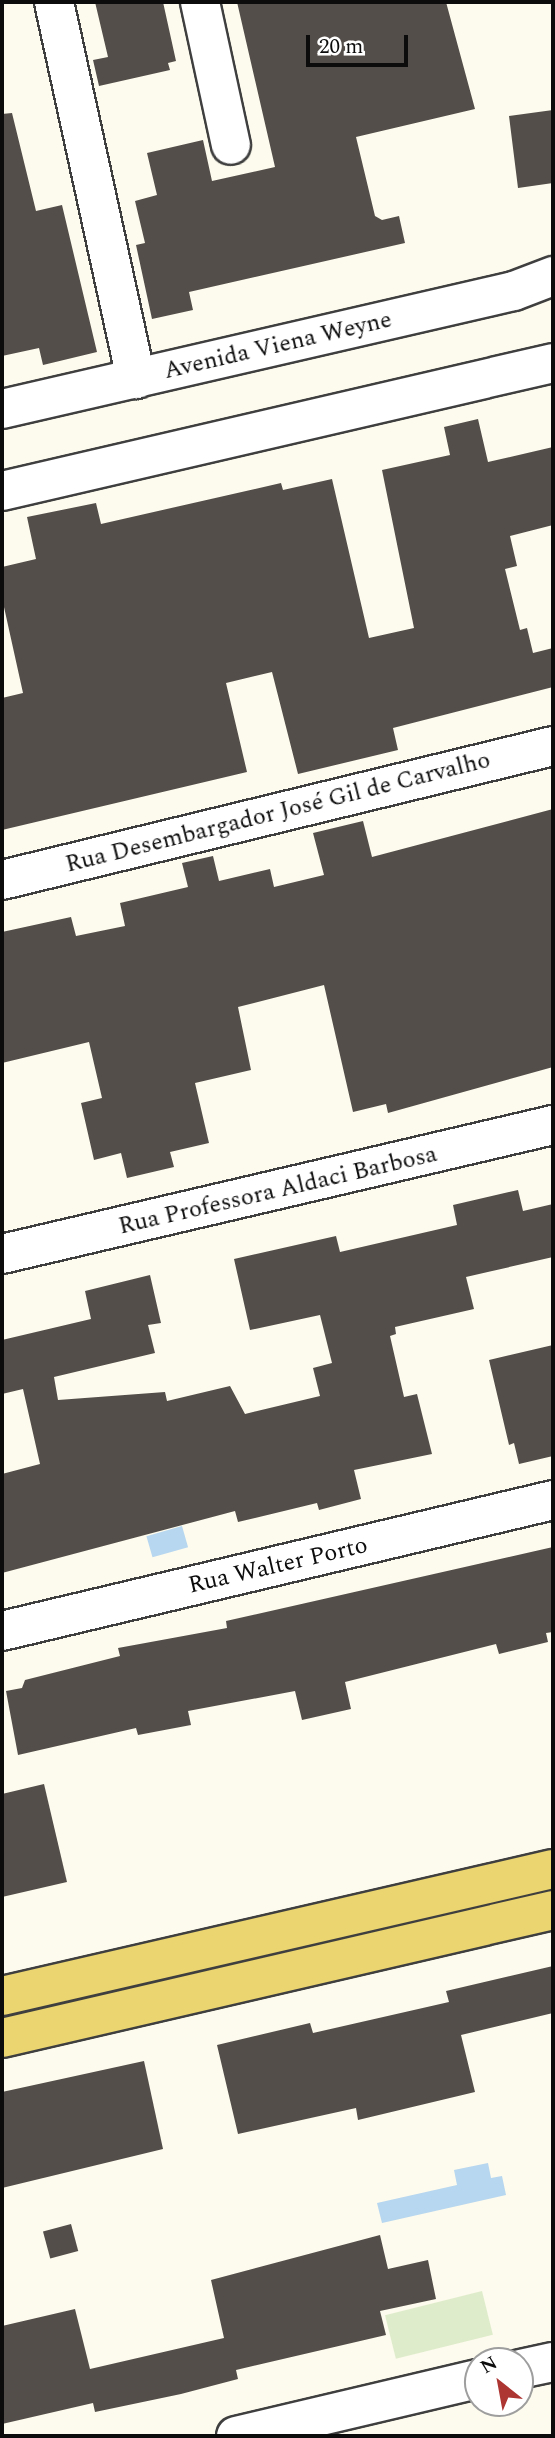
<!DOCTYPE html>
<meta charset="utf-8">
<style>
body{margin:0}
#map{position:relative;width:555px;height:2438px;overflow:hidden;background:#fdfbed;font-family:Spectral,serif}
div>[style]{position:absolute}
.pitch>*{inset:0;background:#dfeccb;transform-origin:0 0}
.water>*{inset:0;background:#b7d6ef;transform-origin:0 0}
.building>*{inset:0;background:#544e4a;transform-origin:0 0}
.roads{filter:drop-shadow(2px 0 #3f3f3f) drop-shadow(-2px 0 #3f3f3f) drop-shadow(0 2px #3f3f3f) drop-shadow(0 -2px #3f3f3f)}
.minor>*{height:38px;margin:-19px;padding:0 19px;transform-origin:19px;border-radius:19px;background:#fff}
.major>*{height:38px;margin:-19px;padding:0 19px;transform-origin:19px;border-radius:19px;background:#ead570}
span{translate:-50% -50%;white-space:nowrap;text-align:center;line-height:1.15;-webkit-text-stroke:7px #fff;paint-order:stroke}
.street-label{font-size:24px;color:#0c0c0c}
.frame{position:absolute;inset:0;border:4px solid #0c0c0c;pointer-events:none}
.north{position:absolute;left:464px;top:2347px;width:70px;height:70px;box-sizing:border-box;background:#fff;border:2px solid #9e9e9e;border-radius:50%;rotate:329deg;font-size:19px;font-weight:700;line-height:28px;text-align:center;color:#0c0c0c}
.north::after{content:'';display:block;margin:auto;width:24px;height:32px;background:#ad3633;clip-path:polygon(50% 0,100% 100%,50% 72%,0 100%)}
.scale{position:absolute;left:306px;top:35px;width:102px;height:32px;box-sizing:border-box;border:4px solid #0c0c0c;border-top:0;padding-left:9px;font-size:21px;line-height:24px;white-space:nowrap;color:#0c0c0c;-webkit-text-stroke:5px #fff;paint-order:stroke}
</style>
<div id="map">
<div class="pitch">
<i style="left:482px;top:2291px;width:45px;height:100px;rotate:76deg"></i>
</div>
<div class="water">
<i style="left:182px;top:1526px;width:22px;height:37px;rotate:74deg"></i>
<i style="clip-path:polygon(488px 2163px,491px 2178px,502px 2176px,506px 2195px,382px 2223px,377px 2203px,457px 2185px,454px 2170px)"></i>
</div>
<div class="building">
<i style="clip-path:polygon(95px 2px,163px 2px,176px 61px,168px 63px,170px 70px,99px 86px,93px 60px,108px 57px)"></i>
<i style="clip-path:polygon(237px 2px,446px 2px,475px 109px,356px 137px,375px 216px,382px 220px,399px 216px,405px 243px,189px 292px,193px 310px,152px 319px,136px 245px,145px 243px,135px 201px,157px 195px,147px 153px,203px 140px,212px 181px,275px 167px)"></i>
<i style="clip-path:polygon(553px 110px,553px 183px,518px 188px,509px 116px)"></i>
<i style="clip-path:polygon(12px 113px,36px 211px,62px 205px,97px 352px,43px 365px,39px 348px,2px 356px,2px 114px)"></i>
<i style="clip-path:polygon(478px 419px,488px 462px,553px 447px,553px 525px,510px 536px,517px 566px,505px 569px,520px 630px,527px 628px,533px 653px,553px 648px,553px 687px,393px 728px,398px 750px,298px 774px,272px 672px,226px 683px,247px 772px,2px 830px,2px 698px,23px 693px,2px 598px,2px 567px,36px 559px,27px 517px,96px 503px,101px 524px,281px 483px,283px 490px,332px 479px,369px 638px,414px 628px,382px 470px,450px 455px,444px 427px)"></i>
<i style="clip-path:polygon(553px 809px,553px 1067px,388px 1113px,386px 1104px,353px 1112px,324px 985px,238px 1007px,251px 1070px,195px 1083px,209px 1143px,170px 1152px,174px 1167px,127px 1178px,121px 1153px,94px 1160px,81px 1103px,102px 1098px,89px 1042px,2px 1063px,2px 932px,71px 917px,76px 936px,125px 926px,120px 903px,188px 887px,182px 863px,213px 856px,219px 881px,270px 869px,274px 887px,324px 875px,313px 833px,363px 821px,372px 857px)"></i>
<i style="clip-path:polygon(518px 1190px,523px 1211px,553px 1204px,553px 1257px,466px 1277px,474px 1309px,395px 1327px,396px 1334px,390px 1336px,404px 1397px,417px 1394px,432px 1454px,354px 1470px,361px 1499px,319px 1510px,317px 1503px,238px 1522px,235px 1511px,2px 1573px,2px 1474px,40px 1464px,23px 1389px,2px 1394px,2px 1340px,91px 1319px,85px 1291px,150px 1275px,161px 1323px,148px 1325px,155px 1353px,54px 1377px,58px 1400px,165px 1392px,167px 1401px,230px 1386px,245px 1414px,320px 1396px,313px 1368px,332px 1363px,320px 1315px,250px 1330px,234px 1259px,336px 1236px,340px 1252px,457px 1225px,453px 1205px)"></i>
<i style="clip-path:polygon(553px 1345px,553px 1456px,519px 1464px,514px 1443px,509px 1445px,489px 1360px)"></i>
<i style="clip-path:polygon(553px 1547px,553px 1632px,546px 1633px,548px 1642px,499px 1654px,496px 1644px,345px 1682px,351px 1709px,302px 1720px,295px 1691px,188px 1711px,191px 1725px,138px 1735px,136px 1728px,18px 1755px,6px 1691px,22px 1688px,25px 1680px,120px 1656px,118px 1648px,227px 1628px,226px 1621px)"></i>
<i style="clip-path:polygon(44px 1784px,67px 1882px,2px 1897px,2px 1794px)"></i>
<i style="clip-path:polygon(553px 1966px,553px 2013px,461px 2035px,475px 2092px,358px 2120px,356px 2108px,238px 2134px,217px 2045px,310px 2023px,313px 2033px,449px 2002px,446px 1991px)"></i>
<i style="clip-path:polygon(144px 2061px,163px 2149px,2px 2188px,2px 2092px)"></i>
<i style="left:71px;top:2224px;width:28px;height:29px;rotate:75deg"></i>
<i style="clip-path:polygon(380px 2235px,388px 2269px,428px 2260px,436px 2299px,380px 2311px,386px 2335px,236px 2370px,238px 2379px,181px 2394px,95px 2412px,93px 2403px,2px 2424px,2px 2326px,75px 2309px,90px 2369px,224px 2338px,211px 2280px)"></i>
</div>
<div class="roads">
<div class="minor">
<i style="left:54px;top:2px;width:386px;rotate:77.7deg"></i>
<i style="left:200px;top:2px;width:146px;rotate:77.8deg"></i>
<i style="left:2px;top:409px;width:525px;rotate:-12.98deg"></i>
<i style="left:514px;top:291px;width:42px;rotate:-21deg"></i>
<i style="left:2px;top:491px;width:566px;rotate:-13.08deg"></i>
<i style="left:2px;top:880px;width:567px;rotate:-13.67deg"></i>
<i style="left:2px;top:1254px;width:566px;rotate:-13.18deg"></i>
<i style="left:2px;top:1631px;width:566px;rotate:-13.37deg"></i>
<i style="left:520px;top:2369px;width:34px;rotate:-12deg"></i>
<i style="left:236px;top:2436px;width:249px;rotate:-13.3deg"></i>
</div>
<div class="major">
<i style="left:2px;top:1996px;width:565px;rotate:-12.98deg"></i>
<i style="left:2px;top:2038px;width:566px;rotate:-13.08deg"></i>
</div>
</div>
<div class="street-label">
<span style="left:278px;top:346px;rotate:-13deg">Avenida Viena Weyne</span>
<span style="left:278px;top:813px;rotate:-14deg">Rua Desembargador José Gil de Carvalho</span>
<span style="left:278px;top:1191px;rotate:-13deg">Rua Professora Aldaci Barbosa</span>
<span style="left:278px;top:1566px;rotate:-13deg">Rua Walter Porto</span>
</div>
<div class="frame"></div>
<div class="north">N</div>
<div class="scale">20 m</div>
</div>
